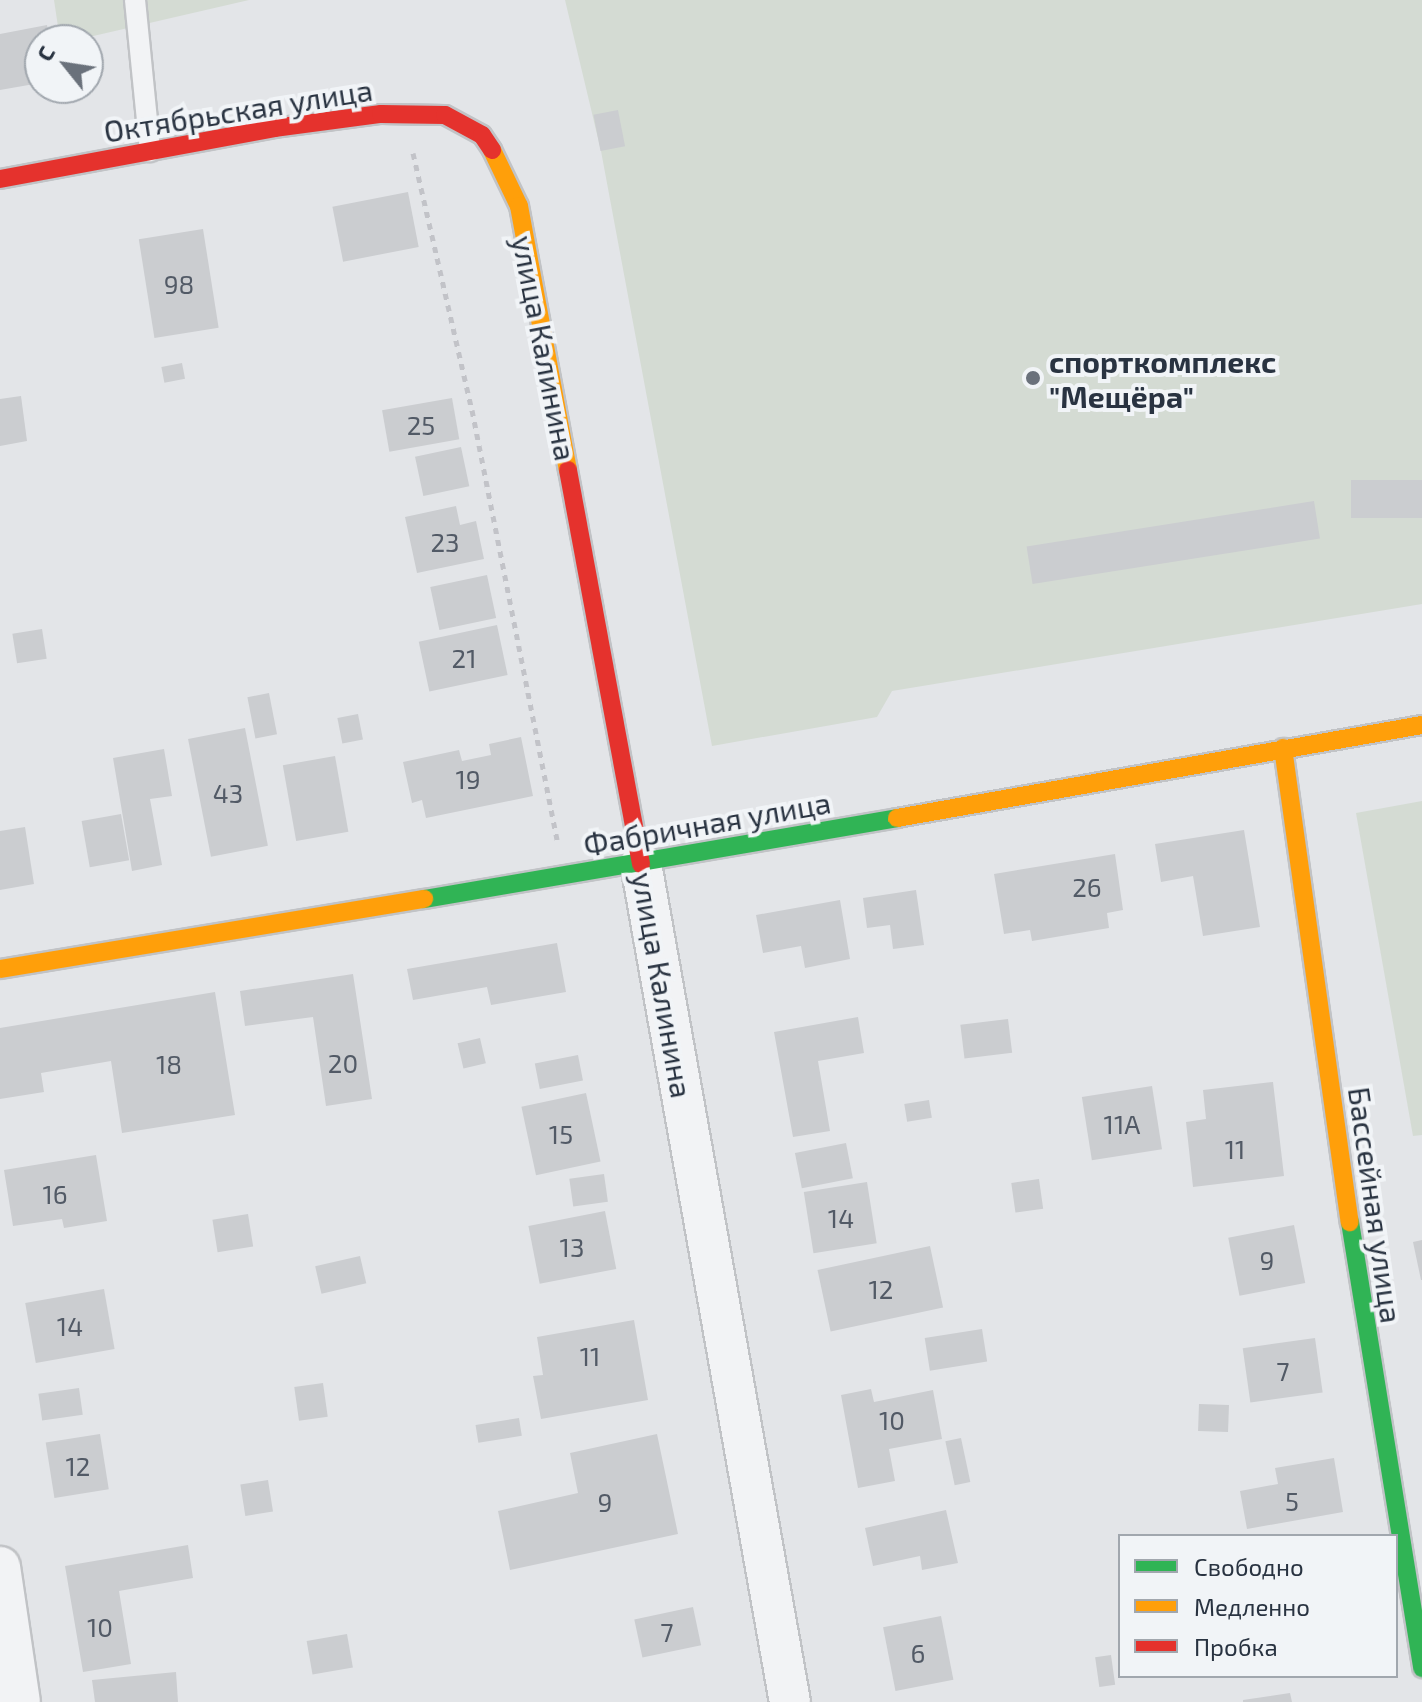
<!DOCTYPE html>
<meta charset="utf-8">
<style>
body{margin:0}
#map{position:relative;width:1422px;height:1702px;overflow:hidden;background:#e3e5e8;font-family:"Exo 2",sans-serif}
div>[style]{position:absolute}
.green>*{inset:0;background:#d4dbd3}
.building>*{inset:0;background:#cbcdd0;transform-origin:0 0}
.path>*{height:5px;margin-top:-2.5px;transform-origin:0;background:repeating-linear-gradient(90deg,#c2c3c8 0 6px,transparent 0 12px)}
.roads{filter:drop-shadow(2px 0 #c1c3c6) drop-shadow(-2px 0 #c1c3c6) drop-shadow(0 2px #c1c3c6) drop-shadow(0 -2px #c1c3c6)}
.lane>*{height:20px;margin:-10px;padding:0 10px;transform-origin:10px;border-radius:10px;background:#f2f3f5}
.street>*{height:40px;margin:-20px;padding:0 20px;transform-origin:20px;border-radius:20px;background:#f2f3f5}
.fast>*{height:18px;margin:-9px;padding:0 9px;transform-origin:9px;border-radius:9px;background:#30b455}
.slow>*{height:18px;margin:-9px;padding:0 9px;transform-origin:9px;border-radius:9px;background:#ff9f0a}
.jam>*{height:18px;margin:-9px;padding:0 9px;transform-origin:9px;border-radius:9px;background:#e5322d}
.dots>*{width:22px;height:22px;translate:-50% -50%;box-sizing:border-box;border:4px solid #f1f4f7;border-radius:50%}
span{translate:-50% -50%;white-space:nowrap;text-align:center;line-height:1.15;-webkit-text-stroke:8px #f1f4f7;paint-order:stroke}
.number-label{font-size:26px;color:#525a66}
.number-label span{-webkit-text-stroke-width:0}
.street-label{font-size:30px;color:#293341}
.poi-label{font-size:30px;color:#293341;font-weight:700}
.left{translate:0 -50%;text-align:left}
.legend{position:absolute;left:1118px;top:1534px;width:280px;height:144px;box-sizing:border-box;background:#f1f4f7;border:2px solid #a1a7ae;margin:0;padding:10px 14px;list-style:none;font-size:24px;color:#293341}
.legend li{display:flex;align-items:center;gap:16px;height:40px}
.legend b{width:40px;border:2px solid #a1a7ae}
.north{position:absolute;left:24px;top:24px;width:80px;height:80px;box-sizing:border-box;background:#f1f4f7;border:2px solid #a1a7ae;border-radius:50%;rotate:300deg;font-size:22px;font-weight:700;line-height:32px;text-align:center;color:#293341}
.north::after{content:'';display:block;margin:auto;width:28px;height:36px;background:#6a717b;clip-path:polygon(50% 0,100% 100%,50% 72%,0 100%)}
</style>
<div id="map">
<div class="green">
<i style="clip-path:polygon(54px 0,249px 0,76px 40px,60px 40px)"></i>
<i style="clip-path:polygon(565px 0,1422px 0,1422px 604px,892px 691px,877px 717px,712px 746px,601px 151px)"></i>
<i style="clip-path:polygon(1422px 801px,1422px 1135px,1413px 1136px,1356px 813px)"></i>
</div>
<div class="building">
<i style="clip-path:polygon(47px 25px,49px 40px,40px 40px,40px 83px,0 90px,0 34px)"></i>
<i style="left:618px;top:110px;width:37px;height:25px;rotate:79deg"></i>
<i style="left:408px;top:192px;width:56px;height:77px;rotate:79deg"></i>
<i style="left:203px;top:229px;width:100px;height:65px;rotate:81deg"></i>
<i style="left:182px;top:363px;width:16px;height:21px;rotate:79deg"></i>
<i style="clip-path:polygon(21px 396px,27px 441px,0 446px,0 399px)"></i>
<i style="left:452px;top:398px;width:42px;height:71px;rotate:80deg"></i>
<i style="left:461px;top:447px;width:40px;height:47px;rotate:78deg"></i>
<i style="left:1422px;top:480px;width:38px;height:71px;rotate:90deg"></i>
<i style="left:1314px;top:501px;width:38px;height:291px;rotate:81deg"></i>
<i style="clip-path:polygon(456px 506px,460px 525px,476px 521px,484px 559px,417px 573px,405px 517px)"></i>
<i style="left:487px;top:575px;width:44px;height:58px;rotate:78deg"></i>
<i style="left:497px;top:625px;width:51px;height:80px;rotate:78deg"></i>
<i style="left:42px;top:629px;width:30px;height:30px;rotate:81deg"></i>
<i style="left:269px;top:693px;width:42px;height:22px;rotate:79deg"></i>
<i style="left:358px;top:714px;width:26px;height:21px;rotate:79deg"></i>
<i style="left:245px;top:728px;width:120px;height:58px;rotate:79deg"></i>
<i style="clip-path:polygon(521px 737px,533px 796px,426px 818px,422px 800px,412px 803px,403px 762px,459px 750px,462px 761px,491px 755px,489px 744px)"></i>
<i style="clip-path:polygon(164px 749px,172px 796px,150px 799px,162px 865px,132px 871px,113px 758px)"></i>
<i style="left:335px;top:756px;width:77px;height:53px;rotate:80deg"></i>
<i style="left:121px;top:814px;width:47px;height:40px;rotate:80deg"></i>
<i style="clip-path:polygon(25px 827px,34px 884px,0 890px,0 831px)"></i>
<i style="clip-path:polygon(1244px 830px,1260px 927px,1203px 936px,1193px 876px,1161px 882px,1155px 844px)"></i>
<i style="clip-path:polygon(1115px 854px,1123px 910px,1107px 913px,1109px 928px,1032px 941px,1030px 930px,1004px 934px,994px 874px)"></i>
<i style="clip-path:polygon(916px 890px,924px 945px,893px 949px,890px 925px,867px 928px,863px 898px)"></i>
<i style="clip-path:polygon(840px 900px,850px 959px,805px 968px,801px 946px,763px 953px,756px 915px)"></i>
<i style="clip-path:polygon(557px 943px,566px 992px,491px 1005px,487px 987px,413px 1000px,407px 969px)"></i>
<i style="clip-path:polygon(353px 974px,372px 1099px,326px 1106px,313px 1017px,245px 1026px,240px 991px)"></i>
<i style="clip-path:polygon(215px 992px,235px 1115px,122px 1133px,111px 1061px,41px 1073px,44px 1092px,0 1099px,0 1028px)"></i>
<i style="clip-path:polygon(858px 1017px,864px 1053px,818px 1061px,830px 1131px,793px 1137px,774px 1032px)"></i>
<i style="left:1008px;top:1019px;width:34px;height:48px;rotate:83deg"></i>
<i style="left:480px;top:1038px;width:26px;height:23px;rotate:77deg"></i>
<i style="left:578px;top:1055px;width:26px;height:44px;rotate:79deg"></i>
<i style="clip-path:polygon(1273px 1082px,1284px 1176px,1193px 1187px,1186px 1122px,1206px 1119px,1203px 1090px)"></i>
<i style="left:1152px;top:1086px;width:64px;height:71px;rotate:81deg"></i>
<i style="left:586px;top:1093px;width:70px;height:66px;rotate:78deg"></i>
<i style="left:929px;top:1100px;width:18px;height:25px;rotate:81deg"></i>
<i style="left:846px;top:1143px;width:36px;height:52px;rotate:79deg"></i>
<i style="clip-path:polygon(96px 1155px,107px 1221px,64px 1228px,62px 1219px,13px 1226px,4px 1170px)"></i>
<i style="left:604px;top:1174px;width:28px;height:35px;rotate:82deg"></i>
<i style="left:1039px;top:1179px;width:30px;height:28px;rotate:82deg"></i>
<i style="left:867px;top:1182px;width:62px;height:64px;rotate:81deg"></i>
<i style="left:605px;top:1211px;width:59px;height:78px;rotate:79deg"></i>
<i style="left:248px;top:1214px;width:33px;height:36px;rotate:81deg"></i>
<i style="left:1294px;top:1225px;width:59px;height:67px;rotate:79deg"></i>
<i style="clip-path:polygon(1422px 1240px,1422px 1280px,1421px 1280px,1413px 1242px)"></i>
<i style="left:930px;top:1246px;width:63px;height:115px;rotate:78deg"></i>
<i style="left:360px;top:1256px;width:28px;height:46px;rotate:77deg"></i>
<i style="left:104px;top:1289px;width:61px;height:80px;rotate:80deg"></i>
<i style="clip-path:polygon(634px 1320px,648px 1400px,541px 1419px,533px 1376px,543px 1375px,537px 1337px)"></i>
<i style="left:982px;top:1329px;width:33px;height:58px;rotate:81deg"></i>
<i style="left:1315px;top:1338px;width:55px;height:73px;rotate:82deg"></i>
<i style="left:323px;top:1383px;width:34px;height:29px;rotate:82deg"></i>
<i style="left:79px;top:1388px;width:27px;height:41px;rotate:82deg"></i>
<i style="clip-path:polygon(871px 1389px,874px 1402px,933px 1390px,942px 1439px,889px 1449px,895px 1481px,858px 1488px,841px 1395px)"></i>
<i style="left:1199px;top:1404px;width:30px;height:27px;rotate:2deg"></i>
<i style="left:519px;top:1418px;width:18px;height:44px;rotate:81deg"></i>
<i style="left:100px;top:1434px;width:56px;height:55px;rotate:81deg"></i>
<i style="clip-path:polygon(657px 1434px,678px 1534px,510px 1570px,498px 1511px,578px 1493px,570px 1453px)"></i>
<i style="left:961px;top:1438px;width:45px;height:16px;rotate:78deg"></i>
<i style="clip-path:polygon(1334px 1458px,1343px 1512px,1247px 1529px,1240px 1491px,1278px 1484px,1275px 1468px)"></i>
<i style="left:268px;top:1480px;width:32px;height:28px;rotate:81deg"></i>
<i style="clip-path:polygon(946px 1510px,958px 1563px,922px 1570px,920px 1556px,873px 1566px,865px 1528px)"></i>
<i style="clip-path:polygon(188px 1545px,193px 1578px,119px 1591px,131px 1664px,83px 1672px,65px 1566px)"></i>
<i style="left:693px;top:1607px;width:39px;height:60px;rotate:78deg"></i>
<i style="left:941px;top:1616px;width:65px;height:59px;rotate:79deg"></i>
<i style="left:347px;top:1634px;width:34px;height:41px;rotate:80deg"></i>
<i style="left:1111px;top:1655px;width:30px;height:16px;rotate:82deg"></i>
<i style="clip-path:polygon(176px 1672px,178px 1702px,95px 1702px,92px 1680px)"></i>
<i style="clip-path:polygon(1290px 1693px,1292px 1702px,1243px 1702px,1243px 1700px)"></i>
</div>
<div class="path">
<i style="left:413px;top:153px;width:264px;rotate:77.1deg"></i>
<i style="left:472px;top:410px;width:438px;rotate:78.8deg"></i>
</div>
<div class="roads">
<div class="lane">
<i style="left:135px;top:0;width:152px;rotate:84.3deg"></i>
</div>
<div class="street">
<i style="left:641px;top:864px;width:851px;rotate:79.92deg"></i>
<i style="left:0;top:1567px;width:136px;rotate:81.6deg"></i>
</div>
<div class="fast">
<i style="left:424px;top:899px;width:480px;rotate:-9.7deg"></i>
<i style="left:1350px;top:1222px;width:452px;rotate:80.8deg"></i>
</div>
<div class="slow">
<i style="left:492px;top:150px;width:62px;rotate:64.3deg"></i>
<i style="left:519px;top:206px;width:269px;rotate:79.5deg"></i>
<i style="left:1283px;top:748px;width:479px;rotate:82deg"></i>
<i style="left:897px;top:818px;width:533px;rotate:-10.05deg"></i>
<i style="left:0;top:969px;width:430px;rotate:-9.4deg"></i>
</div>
<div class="jam">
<i style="left:0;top:179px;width:279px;rotate:-10.5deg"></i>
<i style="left:274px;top:128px;width:108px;rotate:-7.5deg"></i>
<i style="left:381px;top:114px;width:64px;rotate:0.9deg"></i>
<i style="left:445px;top:115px;width:42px;rotate:28.4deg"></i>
<i style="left:482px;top:135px;width:18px;rotate:56deg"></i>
<i style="left:568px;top:470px;width:401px;rotate:79.5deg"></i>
</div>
</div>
<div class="dots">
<i style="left:1033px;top:378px;background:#6a717b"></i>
</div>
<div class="number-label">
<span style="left:179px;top:284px">98</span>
<span style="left:421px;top:425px">25</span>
<span style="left:445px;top:542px">23</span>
<span style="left:464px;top:658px">21</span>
<span style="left:468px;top:779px">19</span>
<span style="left:228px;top:793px">43</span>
<span style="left:1087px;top:887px">26</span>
<span style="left:343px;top:1063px">20</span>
<span style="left:169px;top:1064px">18</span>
<span style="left:1122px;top:1124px">11А</span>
<span style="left:561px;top:1134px">15</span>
<span style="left:1235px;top:1149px">11</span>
<span style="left:55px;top:1194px">16</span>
<span style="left:841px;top:1218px">14</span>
<span style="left:572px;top:1247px">13</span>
<span style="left:1267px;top:1260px">9</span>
<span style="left:881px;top:1289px">12</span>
<span style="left:70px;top:1326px">14</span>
<span style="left:590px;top:1356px">11</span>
<span style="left:1283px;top:1371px">7</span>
<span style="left:892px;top:1420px">10</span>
<span style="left:78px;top:1466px">12</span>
<span style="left:1292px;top:1501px">5</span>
<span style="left:605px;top:1502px">9</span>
<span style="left:100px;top:1627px">10</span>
<span style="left:667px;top:1632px">7</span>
<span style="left:918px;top:1653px">6</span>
</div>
<div class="street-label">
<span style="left:238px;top:110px;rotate:-9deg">Октябрьская улица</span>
<span style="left:545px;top:348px;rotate:79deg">улица Калинина</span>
<span style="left:707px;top:823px;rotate:-10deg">Фабричная улица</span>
<span style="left:663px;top:985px;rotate:80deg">улица Калинина</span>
<span style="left:1376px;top:1205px;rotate:82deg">Бассейная улица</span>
</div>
<div class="poi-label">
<span class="left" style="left:1049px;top:378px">спорткомплекс<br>"Мещёра"</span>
</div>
<ul class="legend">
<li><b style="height:10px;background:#30b455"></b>Свободно</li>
<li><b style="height:10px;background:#ff9f0a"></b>Медленно</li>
<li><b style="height:10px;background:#e5322d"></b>Пробка</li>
</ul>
<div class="north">С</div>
</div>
